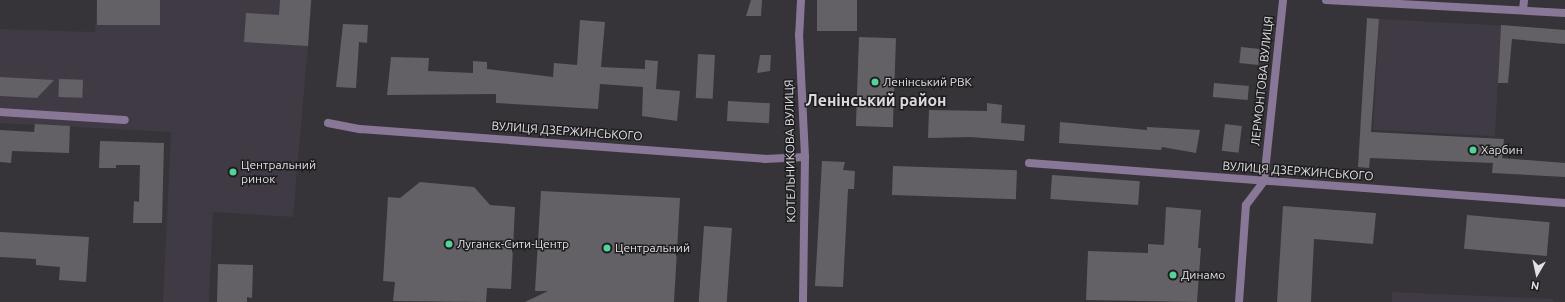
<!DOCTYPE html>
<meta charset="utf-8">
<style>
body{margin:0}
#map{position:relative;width:1565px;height:302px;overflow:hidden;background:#363438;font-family:Ubuntu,sans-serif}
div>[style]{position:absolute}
.built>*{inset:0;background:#403a44;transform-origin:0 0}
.building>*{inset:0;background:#636165;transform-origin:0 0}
.minor>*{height:8px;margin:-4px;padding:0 4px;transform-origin:4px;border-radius:4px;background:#897797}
.dots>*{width:11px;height:11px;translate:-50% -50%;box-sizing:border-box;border:2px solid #1d1c1e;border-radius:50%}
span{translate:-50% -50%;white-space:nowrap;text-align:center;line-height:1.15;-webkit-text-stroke:3px #1d1c1e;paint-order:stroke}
.street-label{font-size:12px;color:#e1e0e2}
.poi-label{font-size:12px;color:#e1e0e2}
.left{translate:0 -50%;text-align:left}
.district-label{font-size:16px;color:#dcd9de;font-weight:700}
.north{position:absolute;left:1517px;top:254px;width:40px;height:40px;-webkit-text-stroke:3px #1d1c1e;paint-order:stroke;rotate:189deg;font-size:11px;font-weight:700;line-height:16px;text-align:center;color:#e1e0e2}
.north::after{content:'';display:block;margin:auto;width:14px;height:18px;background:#e1e0e2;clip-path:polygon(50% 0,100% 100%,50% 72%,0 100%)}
</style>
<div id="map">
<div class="built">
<i style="clip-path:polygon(97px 0,312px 0,293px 217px,213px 212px,209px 302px,163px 302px,171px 132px,0 123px,0 29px,95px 32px)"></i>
<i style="left:1379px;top:19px;width:122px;height:111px;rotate:3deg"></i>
<i style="clip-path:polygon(1392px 292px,1553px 299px,1553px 302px,1392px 302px)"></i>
</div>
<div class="building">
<i style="left:97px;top:0;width:63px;height:25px"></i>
<i style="clip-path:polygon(280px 0,311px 0,308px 46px,244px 42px,246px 13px,279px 15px)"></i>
<i style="clip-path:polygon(751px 0,762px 0,761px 16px,746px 16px)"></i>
<i style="left:817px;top:0;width:40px;height:31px"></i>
<i style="clip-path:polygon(1367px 18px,1379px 19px,1371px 132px,1504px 139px,1502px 158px,1565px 163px,1565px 177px,1492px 173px,1493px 163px,1370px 158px,1369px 168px,1358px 167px)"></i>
<i style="clip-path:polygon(580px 20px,605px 22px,601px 67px,645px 69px,645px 60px,658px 61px,656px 89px,680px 91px,677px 121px,642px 116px,643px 87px,600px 84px,598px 109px,496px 103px,496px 94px,387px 95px,391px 57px,429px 58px,428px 71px,473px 73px,473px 61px,487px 62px,487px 69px,553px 77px,554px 63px,577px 65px)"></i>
<i style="clip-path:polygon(343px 24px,368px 25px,367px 43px,359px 42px,356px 88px,336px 87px)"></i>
<i style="clip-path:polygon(1501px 25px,1565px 30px,1565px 44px,1512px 39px,1508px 83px,1498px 83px)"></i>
<i style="left:859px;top:37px;width:37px;height:89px;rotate:2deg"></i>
<i style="left:1241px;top:47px;width:19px;height:16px;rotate:6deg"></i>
<i style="left:698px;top:54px;width:17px;height:44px;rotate:3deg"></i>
<i style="clip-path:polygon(760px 55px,771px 55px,770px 71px,757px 73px)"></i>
<i style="clip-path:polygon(0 77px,54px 80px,37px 98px,0 96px)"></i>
<i style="left:59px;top:79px;width:24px;height:18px;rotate:2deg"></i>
<i style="left:1214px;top:83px;width:35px;height:14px;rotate:5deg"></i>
<i style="left:728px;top:101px;width:42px;height:20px;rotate:3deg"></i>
<i style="clip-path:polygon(987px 103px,1002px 105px,1001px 123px,1025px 125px,1024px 141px,970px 137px,928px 138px,929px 110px,987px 111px)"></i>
<i style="clip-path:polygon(1060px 122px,1147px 130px,1147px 127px,1200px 130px,1196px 153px,1162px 147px,1161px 150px,1059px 143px)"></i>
<i style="clip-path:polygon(35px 124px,70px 126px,69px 153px,12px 151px,11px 163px,0 162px,0 130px,34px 132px)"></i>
<i style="left:1225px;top:124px;width:17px;height:27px;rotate:7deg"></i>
<i style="clip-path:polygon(100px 141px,164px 143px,162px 223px,133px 223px,134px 201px,139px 202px,140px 165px,116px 165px,116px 168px,99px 168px)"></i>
<i style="clip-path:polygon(822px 161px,845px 162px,843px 170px,855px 171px,854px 189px,848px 189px,843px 287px,815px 286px)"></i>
<i style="left:893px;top:166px;width:124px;height:29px;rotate:2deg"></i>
<i style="left:1052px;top:175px;width:88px;height:24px;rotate:4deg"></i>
<i style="clip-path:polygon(420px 182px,474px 187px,490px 205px,515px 207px,511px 289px,487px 288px,486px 302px,393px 301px,395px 282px,383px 281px,388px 197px,400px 198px)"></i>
<i style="clip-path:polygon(541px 191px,680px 198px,674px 302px,525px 302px,548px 291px,535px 291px)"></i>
<i style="clip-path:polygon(1283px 206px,1376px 213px,1373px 244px,1314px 239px,1311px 302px,1277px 302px)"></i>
<i style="clip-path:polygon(1166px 207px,1201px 210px,1198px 248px,1201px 248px,1197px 302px,1086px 300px,1088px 251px,1148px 253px,1148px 244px,1164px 245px)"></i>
<i style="left:1467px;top:215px;width:83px;height:34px;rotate:5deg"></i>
<i style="left:704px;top:226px;width:28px;height:76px;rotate:4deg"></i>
<i style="clip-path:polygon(0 232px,89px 237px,86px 282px,59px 280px,60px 267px,36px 265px,36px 259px,0 257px)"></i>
<i style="clip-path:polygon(218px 264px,253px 265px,252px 298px,247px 297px,247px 302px,217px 302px)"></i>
</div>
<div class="minor">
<i style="left:801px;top:0;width:34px;rotate:93deg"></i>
<i style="left:799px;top:34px;width:123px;rotate:87.2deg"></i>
<i style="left:805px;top:157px;width:145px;rotate:90.8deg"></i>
<i style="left:1326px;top:0;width:239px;rotate:3.1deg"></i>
<i style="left:1523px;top:10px;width:10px;rotate:-84deg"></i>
<i style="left:0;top:112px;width:125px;rotate:3.7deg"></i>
<i style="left:328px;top:123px;width:33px;rotate:11deg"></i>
<i style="left:360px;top:129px;width:406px;rotate:4.2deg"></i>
<i style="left:765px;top:159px;width:40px;rotate:-2.9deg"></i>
<i style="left:1029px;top:163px;width:537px;rotate:4.27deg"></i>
<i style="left:1239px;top:302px;width:97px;rotate:-85.9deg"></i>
<i style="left:1246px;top:205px;width:30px;rotate:-53deg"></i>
<i style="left:1264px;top:181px;width:182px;rotate:-84deg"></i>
</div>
<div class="dots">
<i style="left:875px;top:82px;background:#52d397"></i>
<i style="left:1473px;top:150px;background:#52d397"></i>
<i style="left:233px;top:172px;background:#52d397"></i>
<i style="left:449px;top:244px;background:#52d397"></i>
<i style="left:607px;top:248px;background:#52d397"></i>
<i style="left:1173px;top:275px;background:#52d397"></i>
</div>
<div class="street-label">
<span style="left:1262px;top:81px;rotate:-84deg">ЛЕРМОНТОВА ВУЛИЦЯ</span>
<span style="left:567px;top:131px;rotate:4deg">ВУЛИЦЯ ДЗЕРЖИНСЬКОГО</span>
<span style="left:790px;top:151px;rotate:-91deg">КОТЕЛЬНИКОВА ВУЛИЦЯ</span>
<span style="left:1298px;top:171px;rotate:4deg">ВУЛИЦЯ ДЗЕРЖИНСЬКОГО</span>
</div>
<div class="poi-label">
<span class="left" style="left:883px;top:82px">Ленінський РВК</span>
<span class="left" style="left:1481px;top:150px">Харбин</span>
<span class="left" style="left:241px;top:172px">Центральний<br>ринок</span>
<span class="left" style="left:457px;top:244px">Луганск-Сити-Центр</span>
<span class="left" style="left:615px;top:248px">Центральний</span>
<span class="left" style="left:1181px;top:275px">Динамо</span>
</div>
<div class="district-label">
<span style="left:876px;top:100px">Ленінський район</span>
</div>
<div class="north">N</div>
</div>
